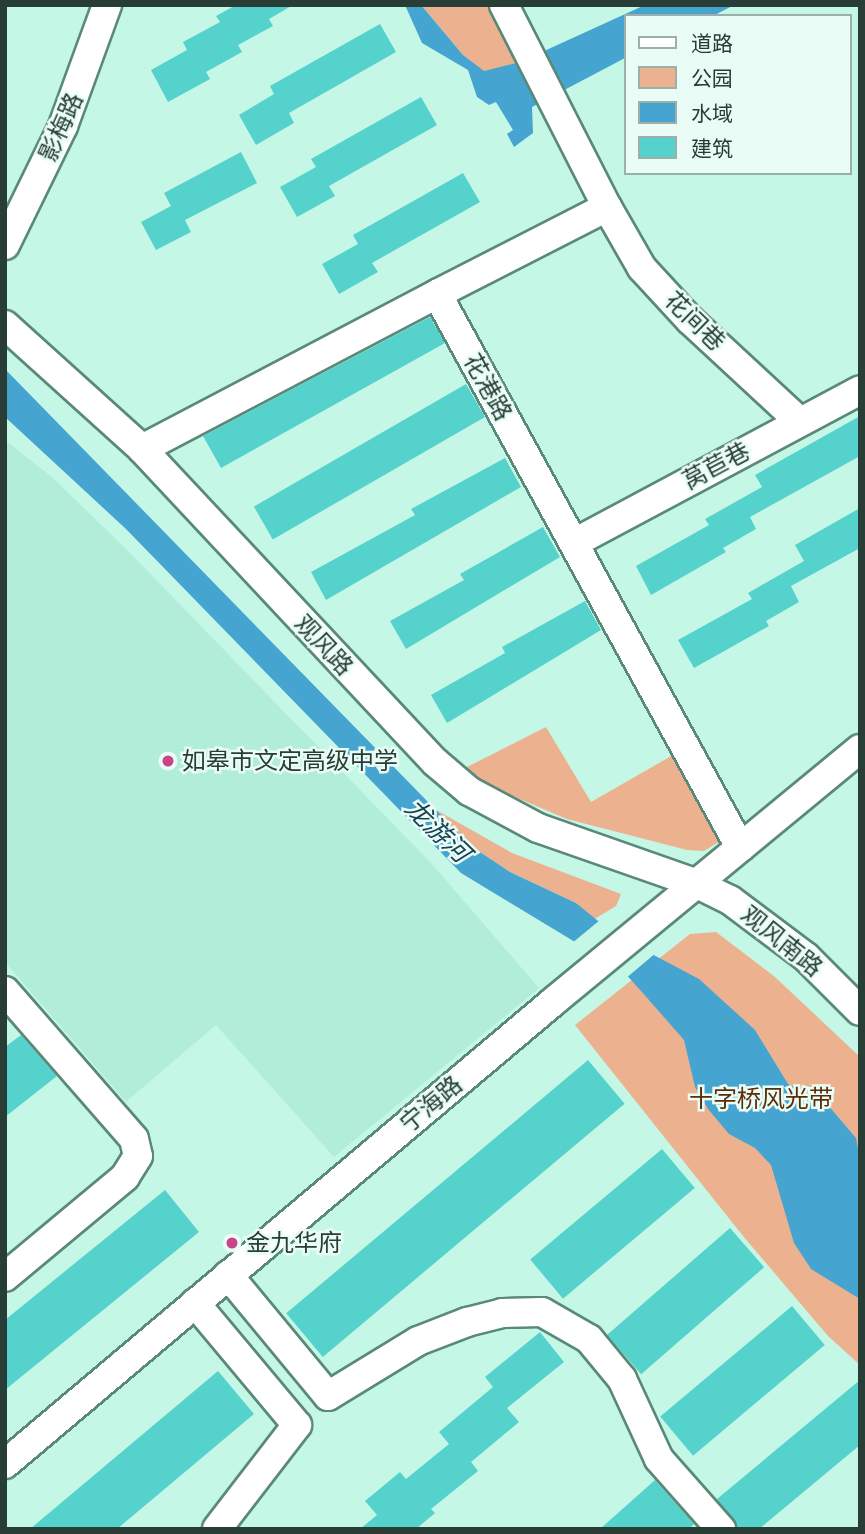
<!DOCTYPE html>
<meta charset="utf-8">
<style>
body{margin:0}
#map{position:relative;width:865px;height:1534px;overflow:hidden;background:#c5f7e6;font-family:Jost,"Noto Sans SC",sans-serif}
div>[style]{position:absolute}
.built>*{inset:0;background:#b1edd9}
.green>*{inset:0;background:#ecb290}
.water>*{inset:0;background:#46a4d1}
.pier>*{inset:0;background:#c5f7e6}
.building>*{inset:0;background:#56d2cd;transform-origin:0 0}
.roads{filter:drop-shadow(2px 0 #5a897a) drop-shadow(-2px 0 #5a897a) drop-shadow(0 2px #5a897a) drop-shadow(0 -2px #5a897a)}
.minor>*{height:28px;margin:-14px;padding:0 14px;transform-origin:14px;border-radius:14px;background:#fff}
.dots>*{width:19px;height:19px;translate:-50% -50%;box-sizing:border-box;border:4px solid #e9fdf6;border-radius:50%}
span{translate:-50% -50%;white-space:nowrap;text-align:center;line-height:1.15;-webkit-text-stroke:5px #e9fdf6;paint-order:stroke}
.street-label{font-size:24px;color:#283d36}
.poi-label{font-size:24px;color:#283d36}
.left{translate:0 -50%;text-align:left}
.park-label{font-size:24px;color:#5d2d09}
.water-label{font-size:26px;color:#1a4255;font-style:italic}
.frame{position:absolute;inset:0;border:7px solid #283d36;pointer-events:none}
.legend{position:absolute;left:624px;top:14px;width:228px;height:161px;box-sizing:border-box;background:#e9fdf6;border:2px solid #9cb0a9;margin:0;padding:9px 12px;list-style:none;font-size:21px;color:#283d36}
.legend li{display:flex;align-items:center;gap:14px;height:35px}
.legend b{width:35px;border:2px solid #9cb0a9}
</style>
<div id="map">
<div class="built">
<i style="clip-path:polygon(5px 440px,53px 478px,130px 553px,431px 863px,539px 988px,334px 1157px,216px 1025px,126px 1102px,5px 962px)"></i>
</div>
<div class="green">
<i style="clip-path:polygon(421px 5px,493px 5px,520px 62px,484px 72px,463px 55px)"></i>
<i style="clip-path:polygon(546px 727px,591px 802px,673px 755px,725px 838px,704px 851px,687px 850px,567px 819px,482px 783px,465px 768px)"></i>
<i style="clip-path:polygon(431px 807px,512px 853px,621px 894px,616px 906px,593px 920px,576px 903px,510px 872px,471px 846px)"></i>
<i style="clip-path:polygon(716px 932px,775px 977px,860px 1057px,860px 1365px,828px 1336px,743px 1236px,575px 1025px,690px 934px)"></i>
</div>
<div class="water">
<i style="clip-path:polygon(405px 5px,421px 5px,463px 55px,484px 71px,520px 62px,645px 5px,734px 5px,713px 16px,625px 16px,625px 58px,532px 107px,533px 133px,514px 147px,507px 134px,513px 130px,496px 102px,489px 105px,477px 97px,468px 70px,422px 43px)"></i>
<i style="clip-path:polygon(5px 369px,471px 846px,510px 872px,576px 903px,614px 934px,699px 979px,755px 1030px,788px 1084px,827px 1104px,856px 1138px,860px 1160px,860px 1299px,811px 1269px,794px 1243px,771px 1165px,755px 1148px,729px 1134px,708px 1109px,695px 1087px,684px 1040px,641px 991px,623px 971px,461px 873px,126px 529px,5px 417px)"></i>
</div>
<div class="pier">
<i style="clip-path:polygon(600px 920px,616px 931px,657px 952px,625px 979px,571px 944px)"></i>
</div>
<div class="building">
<i style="clip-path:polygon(236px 5px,293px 5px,269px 19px,273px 26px,238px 45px,242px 52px,206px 72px,210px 79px,168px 102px,151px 70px,187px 50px,183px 42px,220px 22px,216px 16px)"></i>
<i style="clip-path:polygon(380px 24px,396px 52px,289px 113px,294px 123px,256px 145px,239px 115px,274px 94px,270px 86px)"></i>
<i style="clip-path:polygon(421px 97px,437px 125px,329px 186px,335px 196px,297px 217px,280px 187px,316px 167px,311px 159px)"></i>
<i style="clip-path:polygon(241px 152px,257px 183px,185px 220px,191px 232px,156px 250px,141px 222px,171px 206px,164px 193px)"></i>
<i style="clip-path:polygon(463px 173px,480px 202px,372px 263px,378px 272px,339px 294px,322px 264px,358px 244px,353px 235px)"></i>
<i style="clip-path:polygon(430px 317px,445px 343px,221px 468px,203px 436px)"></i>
<i style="left:466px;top:384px;width:38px;height:245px;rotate:60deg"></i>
<i style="clip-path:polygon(860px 416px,860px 456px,750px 517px,756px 529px,723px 548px,726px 552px,651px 595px,636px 566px,709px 525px,705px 519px,762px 487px,755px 475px)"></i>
<i style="clip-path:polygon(505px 458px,521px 487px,326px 600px,311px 572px,415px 515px,411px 509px)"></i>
<i style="clip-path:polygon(860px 508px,860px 548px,791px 586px,799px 602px,766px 621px,769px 626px,694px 668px,678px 640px,752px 599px,748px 593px,804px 561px,795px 545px)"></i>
<i style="clip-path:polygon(543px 527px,560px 557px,406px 649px,390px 621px,464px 580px,460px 574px)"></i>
<i style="clip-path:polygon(585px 601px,601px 630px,447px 723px,431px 695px,505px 653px,502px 647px)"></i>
<i style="clip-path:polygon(21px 1035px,57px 1076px,5px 1117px,5px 1047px)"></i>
<i style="left:588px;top:1060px;width:57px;height:394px;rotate:50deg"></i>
<i style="left:662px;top:1149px;width:51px;height:172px;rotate:50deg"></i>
<i style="clip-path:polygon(165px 1190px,199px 1232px,5px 1390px,5px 1320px)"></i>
<i style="left:730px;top:1228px;width:52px;height:163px;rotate:49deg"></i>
<i style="left:792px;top:1306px;width:51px;height:172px;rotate:50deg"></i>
<i style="clip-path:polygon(540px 1332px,564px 1362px,507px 1408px,519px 1422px,471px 1462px,478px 1471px,431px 1509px,435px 1513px,416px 1529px,360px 1529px,377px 1515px,365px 1501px,400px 1472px,406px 1479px,449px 1444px,439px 1432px,493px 1387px,485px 1377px)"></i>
<i style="clip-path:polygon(218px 1371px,254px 1414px,117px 1529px,30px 1529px)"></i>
<i style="clip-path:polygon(860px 1380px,860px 1445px,759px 1529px,737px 1529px,717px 1499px)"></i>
<i style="clip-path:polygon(655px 1480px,694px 1524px,689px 1529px,600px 1529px)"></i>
</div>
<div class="roads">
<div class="minor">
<i style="left:504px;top:5px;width:227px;rotate:63deg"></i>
<i style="left:607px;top:207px;width:191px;rotate:152.9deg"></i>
<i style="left:437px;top:294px;width:631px;rotate:61.28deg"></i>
<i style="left:607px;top:207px;width:70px;rotate:60.2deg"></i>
<i style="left:642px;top:268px;width:71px;rotate:47.3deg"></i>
<i style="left:690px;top:320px;width:149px;rotate:42.8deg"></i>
<i style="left:5px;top:245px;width:132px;rotate:-64deg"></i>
<i style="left:63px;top:126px;width:129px;rotate:-70deg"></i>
<i style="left:5px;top:325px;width:185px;rotate:42.1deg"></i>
<i style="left:142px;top:449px;width:429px;rotate:46.9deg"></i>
<i style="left:435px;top:762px;width:45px;rotate:40.5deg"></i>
<i style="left:469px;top:791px;width:78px;rotate:28.2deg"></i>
<i style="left:538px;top:828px;width:166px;rotate:19.3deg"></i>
<i style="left:695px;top:883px;width:39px;rotate:26deg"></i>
<i style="left:730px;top:900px;width:95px;rotate:36.9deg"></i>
<i style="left:806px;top:957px;width:76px;rotate:45deg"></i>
<i style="left:142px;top:449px;width:333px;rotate:-27.7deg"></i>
<i style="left:574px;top:543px;width:324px;rotate:-28.1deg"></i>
<i style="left:5px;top:991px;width:196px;rotate:48.9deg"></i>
<i style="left:134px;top:1139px;width:17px;rotate:77deg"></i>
<i style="left:138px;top:1156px;width:25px;rotate:122deg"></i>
<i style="left:125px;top:1177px;width:156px;rotate:140.2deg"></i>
<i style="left:228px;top:1275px;width:157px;rotate:50.4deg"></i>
<i style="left:328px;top:1396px;width:105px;rotate:-31.4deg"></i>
<i style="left:418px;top:1341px;width:53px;rotate:-21.2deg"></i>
<i style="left:467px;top:1322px;width:36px;rotate:-14deg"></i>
<i style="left:502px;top:1313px;width:40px;rotate:-1.4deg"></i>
<i style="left:542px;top:1312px;width:54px;rotate:29.9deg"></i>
<i style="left:589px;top:1339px;width:52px;rotate:50.5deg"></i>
<i style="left:622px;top:1379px;width:88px;rotate:65.2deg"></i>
<i style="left:659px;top:1459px;width:94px;rotate:48.5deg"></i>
<i style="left:195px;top:1303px;width:159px;rotate:50.1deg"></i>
<i style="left:297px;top:1425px;width:131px;rotate:127.6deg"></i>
<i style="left:5px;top:1464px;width:718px;rotate:-40.14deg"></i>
<i style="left:554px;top:1001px;width:396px;rotate:-39.5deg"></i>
</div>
</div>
<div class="dots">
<i style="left:168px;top:761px;background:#c9458a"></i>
<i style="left:232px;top:1243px;background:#c9458a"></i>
</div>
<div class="street-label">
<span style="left:61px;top:127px;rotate:-66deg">影梅路</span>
<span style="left:695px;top:321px;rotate:44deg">花间巷</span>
<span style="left:488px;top:387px;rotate:61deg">花港路</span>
<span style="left:716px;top:466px;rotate:-28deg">莴苣巷</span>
<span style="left:324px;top:645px;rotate:47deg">观风路</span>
<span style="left:782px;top:941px;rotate:39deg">观风南路</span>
<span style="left:431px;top:1104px;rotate:-40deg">宁海路</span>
</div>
<div class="poi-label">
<span class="left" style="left:182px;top:761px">如皋市文定高级中学</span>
<span class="left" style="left:246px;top:1243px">金九华府</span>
</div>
<div class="park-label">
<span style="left:761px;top:1099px">十字桥风光带</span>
</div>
<div class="water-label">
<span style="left:437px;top:831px;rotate:44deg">龙游河</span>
</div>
<div class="frame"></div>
<ul class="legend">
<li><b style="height:9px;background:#fff"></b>道路</li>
<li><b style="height:19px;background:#ecb290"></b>公园</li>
<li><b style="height:19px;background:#46a4d1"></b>水域</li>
<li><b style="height:19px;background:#56d2cd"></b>建筑</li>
</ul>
</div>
